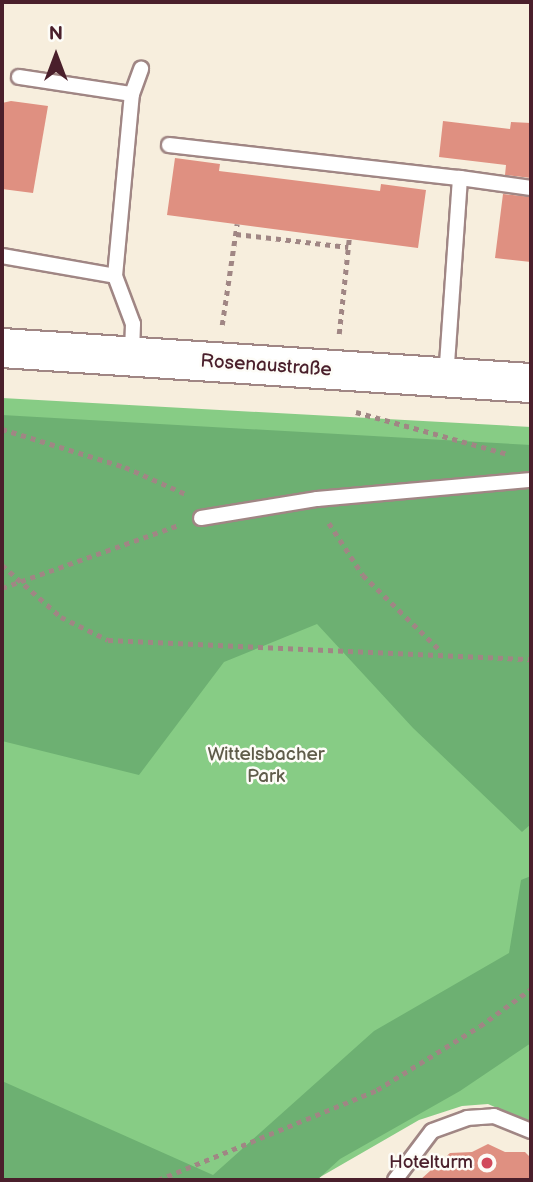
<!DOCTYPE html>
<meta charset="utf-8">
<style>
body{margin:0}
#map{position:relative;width:533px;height:1182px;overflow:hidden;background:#f7eedd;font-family:"Balsamiq Sans",sans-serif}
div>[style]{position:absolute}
.green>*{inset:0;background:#87cc85}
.forest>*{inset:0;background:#6db072}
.building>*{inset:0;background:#df9081}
.path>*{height:4.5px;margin-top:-2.25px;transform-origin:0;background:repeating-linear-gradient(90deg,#a08684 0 5px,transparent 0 10px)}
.roads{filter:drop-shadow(2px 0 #a08684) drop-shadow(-2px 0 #a08684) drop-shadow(0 2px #a08684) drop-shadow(0 -2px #a08684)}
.lane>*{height:14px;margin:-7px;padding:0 7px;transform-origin:7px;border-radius:7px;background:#fff}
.secondary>*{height:38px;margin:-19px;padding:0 19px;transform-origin:19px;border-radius:19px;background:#fff}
.dots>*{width:19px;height:19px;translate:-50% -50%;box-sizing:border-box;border:4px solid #fdfcf7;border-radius:50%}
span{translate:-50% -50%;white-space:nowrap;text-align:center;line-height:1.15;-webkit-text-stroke:5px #fdfcf7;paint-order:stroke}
.street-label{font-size:19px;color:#4a1f2b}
.park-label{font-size:19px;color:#5f5c4a}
.poi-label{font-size:19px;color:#4a1f2b}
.right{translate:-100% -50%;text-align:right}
.frame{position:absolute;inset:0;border:4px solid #4a1f2b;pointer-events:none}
.north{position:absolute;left:21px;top:21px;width:70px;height:70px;-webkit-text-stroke:5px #fdfcf7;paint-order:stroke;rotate:0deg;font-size:19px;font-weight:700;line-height:28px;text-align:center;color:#4a1f2b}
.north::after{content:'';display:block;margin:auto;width:24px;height:32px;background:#4a1f2b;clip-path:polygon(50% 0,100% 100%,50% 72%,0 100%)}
</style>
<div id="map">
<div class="green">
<i style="clip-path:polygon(2px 398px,531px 427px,531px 1123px,488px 1104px,462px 1106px,419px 1120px,315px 1180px,2px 1180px)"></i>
</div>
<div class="forest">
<i style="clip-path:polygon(2px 415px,531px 445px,531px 824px,522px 832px,413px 728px,317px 624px,224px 662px,139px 775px,2px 741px)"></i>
<i style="clip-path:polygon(531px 876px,531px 1043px,460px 1091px,340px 1159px,317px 1180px,2px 1180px,2px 1081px,213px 1175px,374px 1031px,509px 953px,521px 880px)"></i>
</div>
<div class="building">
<i style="clip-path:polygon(11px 101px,48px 106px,33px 193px,2px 189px,2px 103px)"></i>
<i style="clip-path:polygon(443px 121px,510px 129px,511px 122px,531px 123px,531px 178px,505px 175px,506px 165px,439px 157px)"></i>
<i style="clip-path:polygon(175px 158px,220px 164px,219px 171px,380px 191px,381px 184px,426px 190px,418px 248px,167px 215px)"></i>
<i style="clip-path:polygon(503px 194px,531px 197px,531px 262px,495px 258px)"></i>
<i style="clip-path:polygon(488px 1144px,505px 1152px,525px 1152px,531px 1158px,531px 1180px,420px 1180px,450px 1153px,472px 1152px)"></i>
</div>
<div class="path">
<i style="left:236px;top:234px;width:113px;rotate:6.6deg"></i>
<i style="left:222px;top:325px;width:102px;rotate:-81.6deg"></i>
<i style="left:339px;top:334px;width:96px;rotate:-84deg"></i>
<i style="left:356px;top:412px;width:157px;rotate:15.5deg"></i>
<i style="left:2px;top:429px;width:129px;rotate:17.2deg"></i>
<i style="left:125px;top:467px;width:69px;rotate:24deg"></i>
<i style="left:329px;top:523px;width:62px;rotate:56.8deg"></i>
<i style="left:363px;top:575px;width:110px;rotate:44.3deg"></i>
<i style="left:2px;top:565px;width:79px;rotate:41.4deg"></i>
<i style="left:61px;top:617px;width:52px;rotate:26.1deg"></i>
<i style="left:108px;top:640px;width:423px;rotate:2.6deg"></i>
<i style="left:2px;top:588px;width:188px;rotate:-19.6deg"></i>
<i style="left:158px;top:1180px;width:237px;rotate:-22.3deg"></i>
<i style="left:377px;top:1090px;width:121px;rotate:-31.9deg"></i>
<i style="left:480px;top:1026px;width:63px;rotate:-36deg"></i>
</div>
<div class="roads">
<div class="lane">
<i style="left:19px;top:77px;width:114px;rotate:8.6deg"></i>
<i style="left:169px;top:145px;width:293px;rotate:6.5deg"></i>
<i style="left:460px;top:178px;width:199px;rotate:94deg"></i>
<i style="left:460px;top:178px;width:72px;rotate:8deg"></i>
<i style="left:2px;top:256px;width:115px;rotate:10deg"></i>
<i style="left:115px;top:276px;width:51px;rotate:69.4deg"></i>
<i style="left:133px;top:324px;width:32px;rotate:92deg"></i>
<i style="left:115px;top:276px;width:183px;rotate:-84.7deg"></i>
<i style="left:132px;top:94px;width:27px;rotate:-70deg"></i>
<i style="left:201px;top:518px;width:118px;rotate:-9.3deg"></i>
<i style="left:317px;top:499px;width:215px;rotate:-5.1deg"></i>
<i style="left:395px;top:1180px;width:61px;rotate:-52.9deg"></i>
<i style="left:432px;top:1131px;width:37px;rotate:-20deg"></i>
<i style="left:467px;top:1118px;width:27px;rotate:-4deg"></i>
<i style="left:494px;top:1116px;width:40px;rotate:22deg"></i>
</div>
<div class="secondary">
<i style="left:2px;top:348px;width:530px;rotate:3.79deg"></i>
</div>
</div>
<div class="dots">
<i style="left:487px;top:1163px;background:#d1495b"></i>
</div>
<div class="street-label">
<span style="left:266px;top:366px;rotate:4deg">Rosenaustraße</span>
</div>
<div class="park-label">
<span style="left:266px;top:766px">Wittelsbacher<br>Park</span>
</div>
<div class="poi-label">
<span class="right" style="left:473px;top:1163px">Hotelturm</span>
</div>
<div class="frame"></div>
<div class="north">N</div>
</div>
